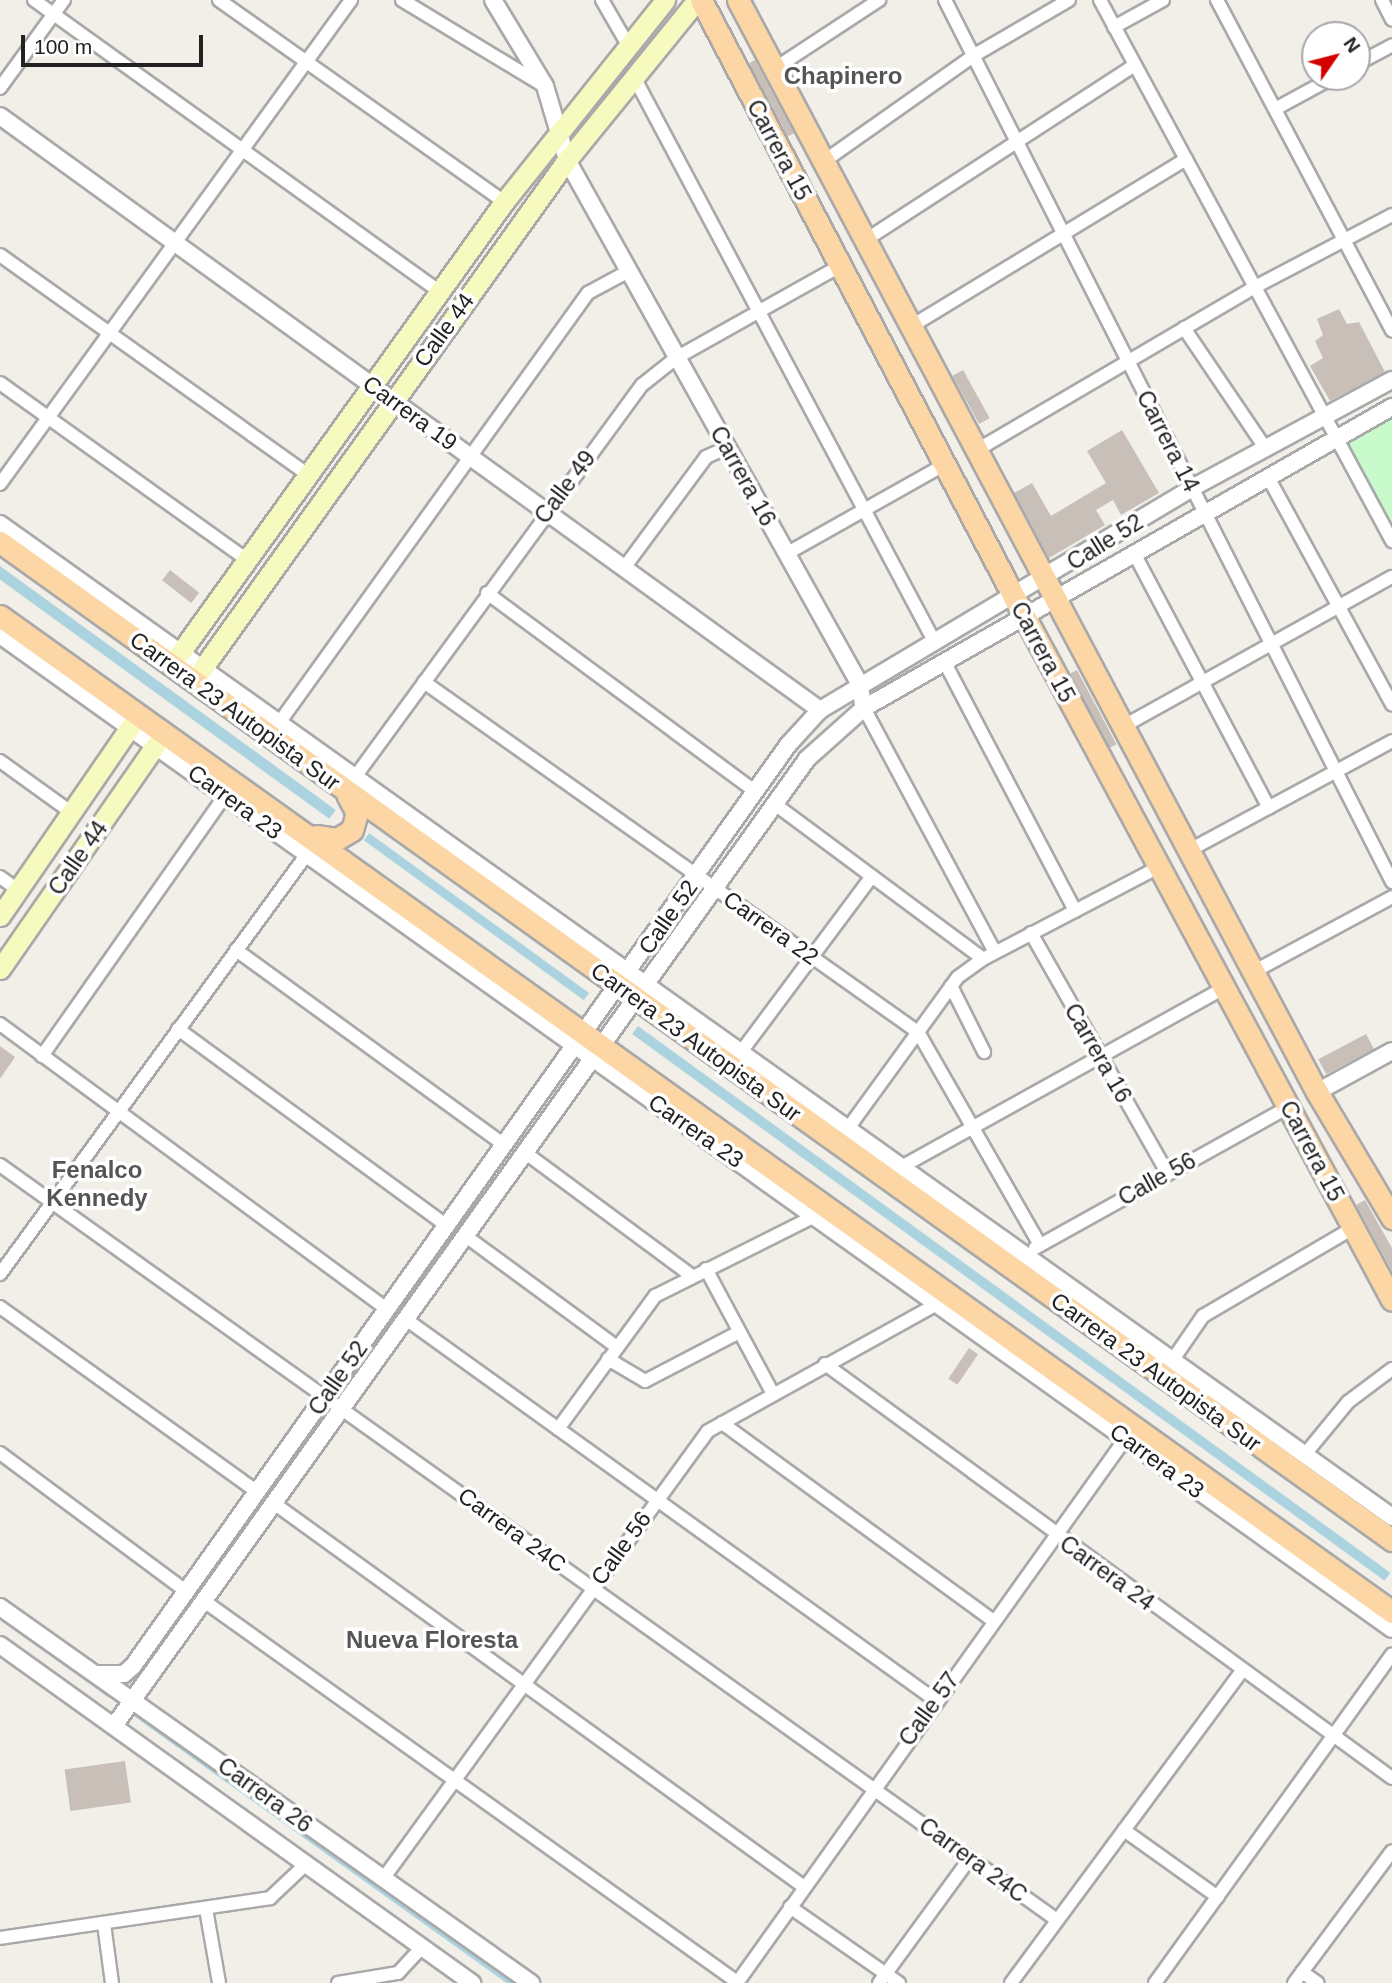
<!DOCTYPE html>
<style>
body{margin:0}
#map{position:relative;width:1392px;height:1983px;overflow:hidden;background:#f2efe9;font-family:Helvetica,sans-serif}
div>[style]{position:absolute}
.park>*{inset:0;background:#c8facc}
.water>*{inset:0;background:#aad3df;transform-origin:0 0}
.stream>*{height:3.5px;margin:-1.75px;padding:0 1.75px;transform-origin:1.75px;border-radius:1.75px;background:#aad3df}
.building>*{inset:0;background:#c7bfb8;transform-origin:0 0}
.roads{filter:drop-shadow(2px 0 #a9a9a9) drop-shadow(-2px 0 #a9a9a9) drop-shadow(0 2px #a9a9a9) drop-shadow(0 -2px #a9a9a9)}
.minor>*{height:12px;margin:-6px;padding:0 6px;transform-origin:6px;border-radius:6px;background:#fff}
.tertiary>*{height:16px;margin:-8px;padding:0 8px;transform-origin:8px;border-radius:8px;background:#fff}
.secondary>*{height:19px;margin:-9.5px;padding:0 9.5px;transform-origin:9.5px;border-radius:9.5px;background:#f7fabf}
.primary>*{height:21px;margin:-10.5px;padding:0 10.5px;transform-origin:10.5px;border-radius:10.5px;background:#fcd6a4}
span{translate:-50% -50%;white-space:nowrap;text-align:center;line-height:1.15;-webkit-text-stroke:7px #fff;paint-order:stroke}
.street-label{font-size:23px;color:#222}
.neighbourhood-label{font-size:24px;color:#555;font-weight:700}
.north{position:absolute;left:1301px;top:21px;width:70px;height:70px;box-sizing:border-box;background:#fff;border:2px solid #a7a7a7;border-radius:50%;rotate:55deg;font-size:19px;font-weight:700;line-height:28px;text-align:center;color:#222}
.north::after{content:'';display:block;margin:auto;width:24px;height:32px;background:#d40000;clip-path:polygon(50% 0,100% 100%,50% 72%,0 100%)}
.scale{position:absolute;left:21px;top:35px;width:182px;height:32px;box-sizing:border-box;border:4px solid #222;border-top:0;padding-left:9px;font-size:21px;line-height:24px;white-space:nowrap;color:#222;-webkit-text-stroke:5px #fff;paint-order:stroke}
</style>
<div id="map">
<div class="park">
<i style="clip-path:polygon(1392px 415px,1392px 528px,1345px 441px)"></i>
</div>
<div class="water">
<i style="left:0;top:566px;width:415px;height:11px;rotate:36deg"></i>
<i style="left:369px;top:833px;width:272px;height:9px;rotate:36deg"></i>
<i style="left:638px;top:1026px;width:930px;height:10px;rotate:36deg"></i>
</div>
<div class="stream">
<i style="left:5px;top:1621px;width:129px;rotate:35.5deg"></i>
<i style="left:136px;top:1715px;width:460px;rotate:35.6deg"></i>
</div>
<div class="building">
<i style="left:755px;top:60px;width:83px;height:7px;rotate:62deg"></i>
<i style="clip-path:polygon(1339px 309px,1347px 324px,1359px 322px,1385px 372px,1330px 401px,1310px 366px,1323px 358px,1315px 341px,1323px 335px,1317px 319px)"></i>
<i style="left:963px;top:370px;width:55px;height:12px;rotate:61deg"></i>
<i style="clip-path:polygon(1122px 430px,1159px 493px,1121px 515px,1113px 500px,1096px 510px,1105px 525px,1049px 558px,1014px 493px,1032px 483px,1051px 516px,1106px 483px,1087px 451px)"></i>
<i style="left:170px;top:570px;width:37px;height:13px;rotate:38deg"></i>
<i style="left:1077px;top:670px;width:84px;height:8px;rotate:62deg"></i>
<i style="left:1366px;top:1034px;width:17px;height:54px;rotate:62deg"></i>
<i style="clip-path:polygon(0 1046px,15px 1057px,0 1079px)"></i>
<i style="clip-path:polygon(1365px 1200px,1392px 1248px,1392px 1271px,1356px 1205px)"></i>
<i style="left:969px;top:1348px;width:11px;height:37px;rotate:34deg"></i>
<i style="left:125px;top:1761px;width:42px;height:61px;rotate:82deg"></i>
</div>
<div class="roads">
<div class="minor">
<i style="left:34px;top:0;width:500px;rotate:35.72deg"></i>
<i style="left:219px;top:0;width:349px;rotate:35.3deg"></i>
<i style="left:402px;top:0;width:166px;rotate:31.2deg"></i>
<i style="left:602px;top:0;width:52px;rotate:60deg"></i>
<i style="left:945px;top:0;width:989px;rotate:63.12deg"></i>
<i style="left:1100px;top:0;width:615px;rotate:61.64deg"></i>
<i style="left:1217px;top:0;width:374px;rotate:62.1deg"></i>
<i style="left:1382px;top:0;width:22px;rotate:63deg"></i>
<i style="left:1114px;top:27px;width:56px;rotate:-28.9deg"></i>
<i style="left:1357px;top:64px;width:40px;rotate:-28deg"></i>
<i style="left:774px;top:69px;width:126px;rotate:-33.3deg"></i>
<i style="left:634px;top:77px;width:639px;rotate:61.99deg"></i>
<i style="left:0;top:88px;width:109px;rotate:-54deg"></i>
<i style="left:1275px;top:109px;width:67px;rotate:-28.5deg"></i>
<i style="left:823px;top:162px;width:184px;rotate:-35.2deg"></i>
<i style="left:973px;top:56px;width:111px;rotate:-30.3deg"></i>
<i style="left:864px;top:241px;width:323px;rotate:-33deg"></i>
<i style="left:0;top:255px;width:379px;rotate:35.5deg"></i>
<i style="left:910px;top:327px;width:323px;rotate:-31.3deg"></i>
<i style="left:1184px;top:328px;width:146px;rotate:55.9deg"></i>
<i style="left:0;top:383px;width:304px;rotate:35.6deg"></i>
<i style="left:977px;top:450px;width:322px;rotate:-30.4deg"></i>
<i style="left:1255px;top:287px;width:155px;rotate:-27.7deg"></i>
<i style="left:1268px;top:477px;width:259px;rotate:61.4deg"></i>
<i style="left:0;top:484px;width:598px;rotate:-54.05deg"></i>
<i style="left:786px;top:554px;width:181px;rotate:-29.4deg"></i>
<i style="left:1135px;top:555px;width:286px;rotate:62.1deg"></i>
<i style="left:624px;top:568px;width:138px;rotate:-53.5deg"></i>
<i style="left:706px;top:457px;width:22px;rotate:-24deg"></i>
<i style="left:487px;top:593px;width:335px;rotate:36.5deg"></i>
<i style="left:945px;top:663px;width:280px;rotate:62.3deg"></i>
<i style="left:424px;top:682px;width:605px;rotate:35.32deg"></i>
<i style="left:918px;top:1032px;width:245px;rotate:60.2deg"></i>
<i style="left:864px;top:708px;width:277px;rotate:61.8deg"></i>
<i style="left:279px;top:723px;width:530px;rotate:-54.3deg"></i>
<i style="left:588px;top:293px;width:44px;rotate:-28.3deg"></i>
<i style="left:1122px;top:727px;width:309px;rotate:-29.1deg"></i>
<i style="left:0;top:761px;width:87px;rotate:35.7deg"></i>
<i style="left:355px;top:777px;width:486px;rotate:-53.8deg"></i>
<i style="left:642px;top:385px;width:43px;rotate:-38.5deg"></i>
<i style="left:676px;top:358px;width:188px;rotate:-29.3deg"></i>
<i style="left:776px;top:805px;width:258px;rotate:36.6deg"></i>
<i style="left:1188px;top:851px;width:232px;rotate:-28.3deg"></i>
<i style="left:0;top:877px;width:22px;rotate:36deg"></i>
<i style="left:1031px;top:933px;width:275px;rotate:60.4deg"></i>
<i style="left:236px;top:950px;width:331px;rotate:36deg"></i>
<i style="left:1253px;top:972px;width:158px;rotate:-28.3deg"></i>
<i style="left:951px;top:986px;width:74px;rotate:63.4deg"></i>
<i style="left:0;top:1024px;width:481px;rotate:36.4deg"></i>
<i style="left:178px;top:1029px;width:333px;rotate:36.2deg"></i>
<i style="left:741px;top:1052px;width:219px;rotate:-53.3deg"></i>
<i style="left:42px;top:1056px;width:318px;rotate:-54.9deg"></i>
<i style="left:849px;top:1127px;width:185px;rotate:-54deg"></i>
<i style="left:958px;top:977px;width:31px;rotate:-36deg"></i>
<i style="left:983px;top:959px;width:199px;rotate:-27.6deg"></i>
<i style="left:527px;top:1154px;width:205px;rotate:36.5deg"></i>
<i style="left:0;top:1165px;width:1299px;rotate:35.54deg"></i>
<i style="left:903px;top:1166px;width:367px;rotate:-29deg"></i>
<i style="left:467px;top:1237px;width:186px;rotate:36.3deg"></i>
<i style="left:1035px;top:1248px;width:290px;rotate:-29.1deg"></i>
<i style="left:706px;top:1269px;width:142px;rotate:61.8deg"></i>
<i style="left:0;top:1274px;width:520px;rotate:-53.83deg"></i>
<i style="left:0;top:1307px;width:317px;rotate:35.7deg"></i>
<i style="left:407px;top:1320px;width:651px;rotate:35.74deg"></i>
<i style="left:1174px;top:1358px;width:51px;rotate:-55.4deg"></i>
<i style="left:1203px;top:1316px;width:174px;rotate:-30.4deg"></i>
<i style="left:608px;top:1359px;width:43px;rotate:30.7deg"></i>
<i style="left:645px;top:1381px;width:106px;rotate:-27.5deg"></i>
<i style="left:825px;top:1364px;width:702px;rotate:36.14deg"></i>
<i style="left:722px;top:1423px;width:334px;rotate:36.1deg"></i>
<i style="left:558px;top:1429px;width:165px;rotate:-53.9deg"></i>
<i style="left:655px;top:1296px;width:179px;rotate:-26.6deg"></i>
<i style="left:0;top:1453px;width:232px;rotate:36.6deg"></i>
<i style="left:1306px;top:1453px;width:66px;rotate:-50.5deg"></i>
<i style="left:1348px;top:1402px;width:55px;rotate:-36.9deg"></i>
<i style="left:275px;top:1504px;width:653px;rotate:35.9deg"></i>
<i style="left:204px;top:1601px;width:655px;rotate:35.56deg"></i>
<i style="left:1124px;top:1830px;width:115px;rotate:35.5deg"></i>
<i style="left:383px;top:1879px;width:553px;rotate:-54.04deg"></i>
<i style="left:708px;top:1431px;width:262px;rotate:-29deg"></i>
<i style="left:790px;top:1907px;width:133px;rotate:34.9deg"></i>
<i style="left:206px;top:1909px;width:75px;rotate:80deg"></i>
<i style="left:104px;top:1924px;width:60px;rotate:82.3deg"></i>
<i style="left:0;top:1938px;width:273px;rotate:-8.4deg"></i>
<i style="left:270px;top:1898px;width:47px;rotate:-43.3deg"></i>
<i style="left:1302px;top:1972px;width:19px;rotate:35deg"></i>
<i style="left:338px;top:1983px;width:61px;rotate:-9.5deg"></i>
<i style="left:398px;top:1973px;width:37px;rotate:-47deg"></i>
<i style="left:737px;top:1983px;width:668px;rotate:-54.5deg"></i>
<i style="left:879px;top:1983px;width:155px;rotate:-53.9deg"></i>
<i style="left:1011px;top:1983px;width:387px;rotate:-53.5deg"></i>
<i style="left:1155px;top:1983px;width:405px;rotate:-54.2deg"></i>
<i style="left:1294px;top:1983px;width:164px;rotate:-53.4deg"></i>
</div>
<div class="tertiary">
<i style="left:493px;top:0;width:100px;rotate:58.8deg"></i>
<i style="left:545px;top:86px;width:77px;rotate:73.4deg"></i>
<i style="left:567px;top:160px;width:599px;rotate:60.82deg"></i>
<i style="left:859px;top:683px;width:25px;rotate:79deg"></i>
<i style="left:0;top:116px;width:1013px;rotate:35.92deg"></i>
<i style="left:0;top:524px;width:1710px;rotate:35.5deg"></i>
<i style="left:0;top:635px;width:1710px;rotate:35.53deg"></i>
<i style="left:1317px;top:1092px;width:85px;rotate:-28.7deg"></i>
<i style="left:0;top:1607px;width:651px;rotate:35.3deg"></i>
<i style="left:0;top:1645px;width:581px;rotate:35.61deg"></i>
<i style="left:97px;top:1674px;width:27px"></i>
<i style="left:124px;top:1674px;width:12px;rotate:-42deg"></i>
<i style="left:133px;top:1666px;width:1130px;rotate:-54.58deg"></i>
<i style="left:788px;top:745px;width:47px;rotate:-47.6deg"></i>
<i style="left:820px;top:710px;width:433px;rotate:-30.8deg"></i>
<i style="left:1192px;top:488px;width:227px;rotate:-28.4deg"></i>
<i style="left:114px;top:1726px;width:1190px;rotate:-54.37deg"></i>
<i style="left:807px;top:759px;width:76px;rotate:-41.8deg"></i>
<i style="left:864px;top:708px;width:608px;rotate:-29.69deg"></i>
</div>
<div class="secondary">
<i style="left:180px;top:653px;width:555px;rotate:-54.31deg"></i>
<i style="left:504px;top:202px;width:258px;rotate:-51.4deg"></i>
<i style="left:202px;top:669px;width:626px;rotate:-54.36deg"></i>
<i style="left:567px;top:160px;width:206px;rotate:-50.9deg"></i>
<i style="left:0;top:916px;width:229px;rotate:-55.5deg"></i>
<i style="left:0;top:969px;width:272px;rotate:-55.2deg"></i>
</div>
<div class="primary">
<i style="left:701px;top:0;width:674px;rotate:62.33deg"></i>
<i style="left:1014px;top:597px;width:798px;rotate:61.73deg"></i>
<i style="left:738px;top:0;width:1236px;rotate:62.07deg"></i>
<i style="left:1317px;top:1092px;width:147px;rotate:59.2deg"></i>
<i style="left:0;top:542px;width:1713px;rotate:35.64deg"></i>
<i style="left:0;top:616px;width:1712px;rotate:35.58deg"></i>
<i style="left:316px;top:836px;width:21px;rotate:8deg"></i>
<i style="left:337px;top:839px;width:17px;rotate:-31deg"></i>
<i style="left:352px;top:830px;width:18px;rotate:-74deg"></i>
<i style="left:357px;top:813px;width:21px;rotate:-118deg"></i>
</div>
</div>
<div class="street-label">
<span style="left:779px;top:150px;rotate:62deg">Carrera 15</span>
<span style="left:444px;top:330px;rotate:-54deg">Calle 44</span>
<span style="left:410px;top:413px;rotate:36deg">Carrera 19</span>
<span style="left:1168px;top:441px;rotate:63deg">Carrera 14</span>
<span style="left:743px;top:476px;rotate:61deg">Carrera 16</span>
<span style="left:565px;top:487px;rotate:-53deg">Calle 49</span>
<span style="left:1105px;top:542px;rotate:-32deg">Calle 52</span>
<span style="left:1043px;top:652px;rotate:62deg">Carrera 15</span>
<span style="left:235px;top:711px;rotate:36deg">Carrera 23 Autopista Sur</span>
<span style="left:235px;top:802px;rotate:36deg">Carrera 23</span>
<span style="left:78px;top:858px;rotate:-55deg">Calle 44</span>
<span style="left:668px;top:917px;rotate:-55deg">Calle 52</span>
<span style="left:771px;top:928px;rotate:35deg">Carrera 22</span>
<span style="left:696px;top:1042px;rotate:36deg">Carrera 23 Autopista Sur</span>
<span style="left:1098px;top:1053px;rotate:60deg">Carrera 16</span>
<span style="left:696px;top:1131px;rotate:35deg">Carrera 23</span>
<span style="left:1312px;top:1151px;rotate:62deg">Carrera 15</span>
<span style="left:1157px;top:1179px;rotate:-29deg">Calle 56</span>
<span style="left:1156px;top:1372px;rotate:36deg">Carrera 23 Autopista Sur</span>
<span style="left:338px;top:1378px;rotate:-55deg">Calle 52</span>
<span style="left:1157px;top:1461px;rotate:36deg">Carrera 23</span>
<span style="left:512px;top:1530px;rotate:36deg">Carrera 24C</span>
<span style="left:621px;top:1548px;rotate:-54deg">Calle 56</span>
<span style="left:1107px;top:1573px;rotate:36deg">Carrera 24</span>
<span style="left:929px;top:1709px;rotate:-54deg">Calle 57</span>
<span style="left:265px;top:1795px;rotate:36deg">Carrera 26</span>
<span style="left:973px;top:1860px;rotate:36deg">Carrera 24C</span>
</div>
<div class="neighbourhood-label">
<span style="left:843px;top:76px">Chapinero</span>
<span style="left:97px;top:1184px">Fenalco<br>Kennedy</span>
<span style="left:432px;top:1640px">Nueva Floresta</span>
</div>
<div class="north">N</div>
<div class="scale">100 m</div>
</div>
